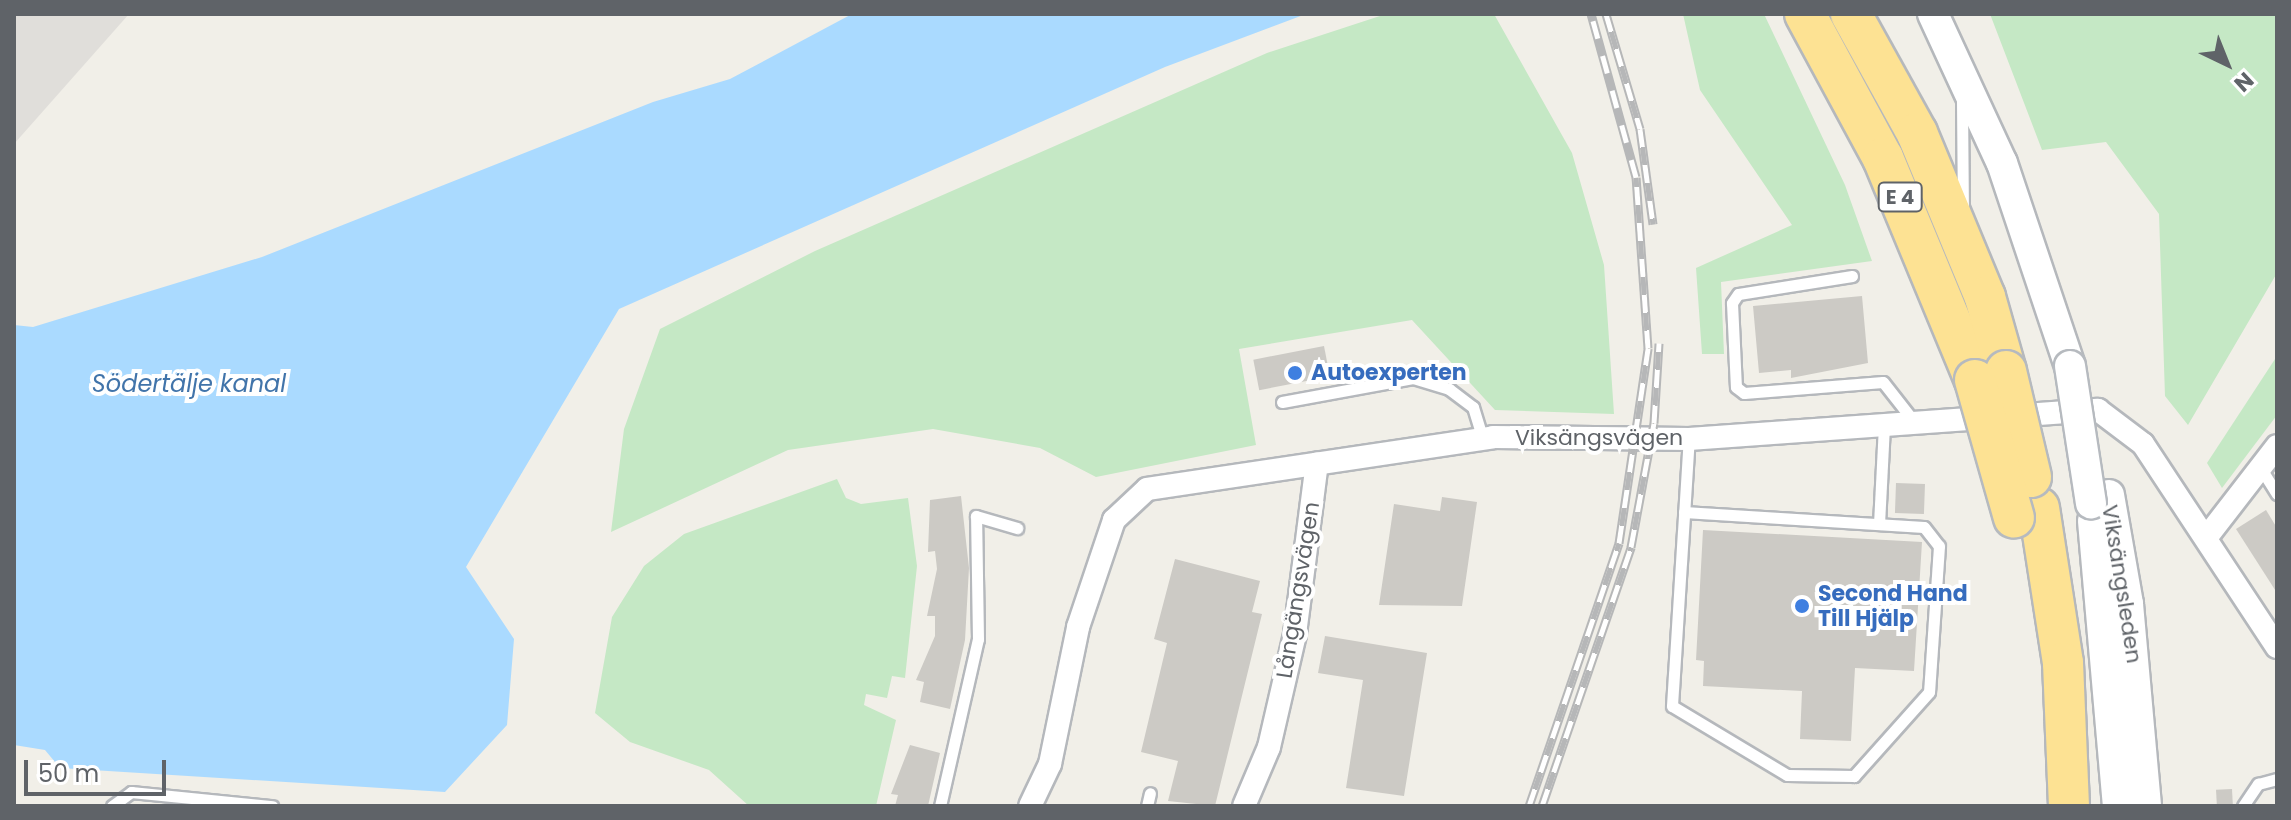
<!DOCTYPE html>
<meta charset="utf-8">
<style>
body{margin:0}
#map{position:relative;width:2291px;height:820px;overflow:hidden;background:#f1efe8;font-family:Poppins,sans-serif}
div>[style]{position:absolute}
.industrial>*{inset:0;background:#e0deda}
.green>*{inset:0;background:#c5e8c5}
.water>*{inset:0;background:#aadaff}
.building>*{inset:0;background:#cccac5;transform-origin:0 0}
.roads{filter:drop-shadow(2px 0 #b5b8bc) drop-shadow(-2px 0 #b5b8bc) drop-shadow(0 2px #b5b8bc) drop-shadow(0 -2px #b5b8bc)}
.service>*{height:11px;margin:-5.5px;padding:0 5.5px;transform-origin:5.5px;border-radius:5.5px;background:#fff}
.minor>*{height:22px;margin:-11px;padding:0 11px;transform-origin:11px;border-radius:11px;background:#fff}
.secondary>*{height:30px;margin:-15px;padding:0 15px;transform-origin:15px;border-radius:15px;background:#fff}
.motorway>*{height:40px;margin:-20px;padding:0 20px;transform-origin:20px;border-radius:20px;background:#fde293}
.rail>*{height:9px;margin-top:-4.5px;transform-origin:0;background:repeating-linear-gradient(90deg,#fff 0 18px,#b6b7b8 0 36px);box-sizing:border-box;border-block:2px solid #b6b7b8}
.bridges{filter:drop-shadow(2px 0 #b6babf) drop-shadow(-2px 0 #b6babf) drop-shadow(0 2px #b6babf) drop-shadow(0 -2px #b6babf)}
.secondary-bridge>*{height:30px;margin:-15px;padding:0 15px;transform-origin:15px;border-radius:15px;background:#fff}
.motorway-bridge>*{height:40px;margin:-20px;padding:0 20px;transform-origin:20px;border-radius:20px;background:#fde293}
.dots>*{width:22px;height:22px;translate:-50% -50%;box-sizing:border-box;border:4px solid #fff;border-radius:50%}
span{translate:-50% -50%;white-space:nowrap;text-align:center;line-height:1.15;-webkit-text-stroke:8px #fff;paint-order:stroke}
.shield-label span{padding:2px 6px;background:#fff;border:2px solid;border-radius:6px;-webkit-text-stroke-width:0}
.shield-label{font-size:20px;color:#5f6368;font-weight:700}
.shop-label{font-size:22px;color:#366cbe;font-weight:700}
.left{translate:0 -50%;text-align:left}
.street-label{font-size:22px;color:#5f6368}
.water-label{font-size:24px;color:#4174aa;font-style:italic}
.frame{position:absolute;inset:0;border:16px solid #5f6368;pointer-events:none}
.north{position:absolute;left:2187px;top:24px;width:80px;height:80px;-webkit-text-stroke:6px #fff;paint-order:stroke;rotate:137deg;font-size:22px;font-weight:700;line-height:32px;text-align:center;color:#5f6368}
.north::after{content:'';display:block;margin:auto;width:28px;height:36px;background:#5f6368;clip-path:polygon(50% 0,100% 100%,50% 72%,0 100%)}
.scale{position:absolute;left:24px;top:760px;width:142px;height:36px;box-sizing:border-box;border:4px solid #5f6368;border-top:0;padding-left:10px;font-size:24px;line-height:28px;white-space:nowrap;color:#5f6368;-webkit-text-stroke:6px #fff;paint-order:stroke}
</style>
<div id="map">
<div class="industrial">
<i style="clip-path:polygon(14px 14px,129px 14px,14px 144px)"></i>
</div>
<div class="green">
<i style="clip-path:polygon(1386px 14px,1494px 14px,1572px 153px,1604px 265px,1614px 414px,1495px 410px,1412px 320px,1239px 349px,1256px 445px,1096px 477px,1040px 448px,933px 429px,788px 450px,611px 532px,624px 429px,660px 329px,815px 251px,1267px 53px)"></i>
<i style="clip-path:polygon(1683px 14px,1764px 14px,1845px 185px,1872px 261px,1721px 282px,1724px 354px,1702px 354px,1696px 268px,1792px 225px,1700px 90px)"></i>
<i style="clip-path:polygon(1990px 14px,2277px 14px,2277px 273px,2188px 425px,2165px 396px,2159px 214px,2106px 142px,2042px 150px)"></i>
<i style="clip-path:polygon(2277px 356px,2277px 415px,2222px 488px,2207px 463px)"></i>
<i style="clip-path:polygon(837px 479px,846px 498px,861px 504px,908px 498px,917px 566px,905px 678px,892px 676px,887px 698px,866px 694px,864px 705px,896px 720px,876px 806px,749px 806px,709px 770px,630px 742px,595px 713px,612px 617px,644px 566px,684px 534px)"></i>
</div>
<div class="water">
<i style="clip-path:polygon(852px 14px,1306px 14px,1165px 67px,619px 309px,466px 567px,514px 639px,507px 725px,445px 792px,60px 768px,45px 750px,14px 745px,14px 325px,33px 327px,262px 257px,653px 102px,730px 79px)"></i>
</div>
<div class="building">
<i style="clip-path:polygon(1862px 296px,1868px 363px,1791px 378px,1791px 370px,1759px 373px,1753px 306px)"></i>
<i style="left:1324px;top:346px;width:31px;height:72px;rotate:79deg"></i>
<i style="left:1896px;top:483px;width:29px;height:30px;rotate:2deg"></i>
<i style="clip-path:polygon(961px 496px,969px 568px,965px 640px,950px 709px,920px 702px,924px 682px,916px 680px,935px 636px,935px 616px,927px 616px,937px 569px,935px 551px,928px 552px,930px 500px)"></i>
<i style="clip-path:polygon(1442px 497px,1477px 502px,1462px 606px,1379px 605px,1394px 504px,1440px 511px)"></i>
<i style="clip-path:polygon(2266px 510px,2277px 528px,2277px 593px,2236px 529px)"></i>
<i style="clip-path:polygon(1703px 530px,1922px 542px,1914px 671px,1855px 668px,1851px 741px,1800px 739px,1802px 691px,1703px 686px,1704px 661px,1696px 660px)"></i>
<i style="clip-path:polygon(1175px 559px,1260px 581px,1252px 612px,1262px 614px,1215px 806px,1168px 801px,1178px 761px,1141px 752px,1167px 643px,1154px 639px)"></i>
<i style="clip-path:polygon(1325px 636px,1427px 653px,1404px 796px,1346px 788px,1363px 680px,1318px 673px)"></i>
<i style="clip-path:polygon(910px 745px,940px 753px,928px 806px,895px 806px,898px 795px,891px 794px)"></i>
<i style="left:2232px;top:789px;width:17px;height:16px;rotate:87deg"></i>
</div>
<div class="roads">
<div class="service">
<i style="left:1962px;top:101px;width:107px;rotate:89.5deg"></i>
<i style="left:1852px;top:276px;width:115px;rotate:171deg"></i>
<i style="left:1738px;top:294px;width:11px;rotate:124deg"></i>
<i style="left:1732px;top:303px;width:84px;rotate:87.3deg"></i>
<i style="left:1736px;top:387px;width:10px;rotate:37deg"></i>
<i style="left:1744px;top:393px;width:139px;rotate:-4.5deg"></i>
<i style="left:1883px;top:382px;width:52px;rotate:52deg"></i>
<i style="left:1282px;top:402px;width:133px;rotate:-10.4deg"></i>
<i style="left:1413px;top:378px;width:38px;rotate:17deg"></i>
<i style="left:1449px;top:389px;width:30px;rotate:37deg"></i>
<i style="left:1473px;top:407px;width:34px;rotate:73deg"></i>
<i style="left:2260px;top:467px;width:32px;rotate:58deg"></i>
<i style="left:1684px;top:512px;width:240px;rotate:3.6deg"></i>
<i style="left:1924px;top:527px;width:24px;rotate:52deg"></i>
<i style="left:1939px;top:546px;width:146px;rotate:93.9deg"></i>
<i style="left:1929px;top:692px;width:113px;rotate:131.8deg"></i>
<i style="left:1854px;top:776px;width:67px;rotate:-179.1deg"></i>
<i style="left:1787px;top:775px;width:134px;rotate:-149deg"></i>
<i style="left:1672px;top:706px;width:268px;rotate:-86.4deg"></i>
<i style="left:1879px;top:524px;width:98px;rotate:-87.1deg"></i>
<i style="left:112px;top:806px;width:24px;rotate:-36deg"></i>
<i style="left:131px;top:792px;width:142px;rotate:5.7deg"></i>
<i style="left:940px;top:806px;width:171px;rotate:-77.2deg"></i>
<i style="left:978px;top:639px;width:123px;rotate:-90.9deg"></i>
<i style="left:976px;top:516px;width:43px;rotate:16.3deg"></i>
<i style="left:1147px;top:806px;width:13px;rotate:-77deg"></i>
<i style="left:2243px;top:806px;width:27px;rotate:-56deg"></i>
<i style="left:2258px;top:784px;width:20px;rotate:-15deg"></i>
</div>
<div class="minor">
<i style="left:2206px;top:538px;width:116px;rotate:-52.3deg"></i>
<i style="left:1030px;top:806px;width:47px;rotate:-64.5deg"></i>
<i style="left:1050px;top:764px;width:140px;rotate:-78.4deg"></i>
<i style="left:1078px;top:627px;width:113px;rotate:-71.4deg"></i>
<i style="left:1114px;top:520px;width:45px;rotate:-43.2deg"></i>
<i style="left:1147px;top:489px;width:350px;rotate:-8.5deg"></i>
<i style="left:1493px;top:437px;width:196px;rotate:0.6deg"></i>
<i style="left:1689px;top:439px;width:410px;rotate:-4.1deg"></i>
<i style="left:2098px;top:410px;width:56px;rotate:37.1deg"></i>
<i style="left:2143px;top:444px;width:243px;rotate:56.6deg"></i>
<i style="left:1244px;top:806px;width:64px;rotate:-67deg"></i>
<i style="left:1269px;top:747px;width:116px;rotate:-77deg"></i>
<i style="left:1295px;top:634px;width:172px;rotate:-82.7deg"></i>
</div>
<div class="secondary">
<i style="left:1933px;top:14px;width:164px;rotate:65.2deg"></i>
<i style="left:2002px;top:163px;width:214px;rotate:71.5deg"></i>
<i style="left:2109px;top:495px;width:111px;rotate:80.1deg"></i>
<i style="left:2128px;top:604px;width:203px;rotate:84.9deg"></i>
<i style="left:2093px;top:521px;width:286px;rotate:85deg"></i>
</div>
<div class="motorway">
<i style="left:1805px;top:14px;width:164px;rotate:61.6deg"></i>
<i style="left:1883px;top:158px;width:240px;rotate:67.5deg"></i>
<i style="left:1851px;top:14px;width:136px;rotate:61deg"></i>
<i style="left:1917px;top:133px;width:178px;rotate:67.5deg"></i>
<i style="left:1985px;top:297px;width:77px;rotate:74.2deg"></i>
<i style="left:2039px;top:508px;width:157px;rotate:81.2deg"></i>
<i style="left:2063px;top:663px;width:143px;rotate:87.6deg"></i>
</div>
</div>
<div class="rail">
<i style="left:1606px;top:14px;width:120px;rotate:73.5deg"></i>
<i style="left:1640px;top:129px;width:96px;rotate:82.2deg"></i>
<i style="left:1529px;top:806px;width:278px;rotate:-71.1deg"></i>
<i style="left:1619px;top:543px;width:197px;rotate:-81.5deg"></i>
<i style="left:1648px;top:348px;width:171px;rotate:-94deg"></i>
<i style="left:1636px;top:177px;width:169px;rotate:-105.4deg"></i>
<i style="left:1542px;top:806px;width:274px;rotate:-71deg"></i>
<i style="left:1631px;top:547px;width:126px;rotate:-79.5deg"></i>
<i style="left:1654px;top:423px;width:80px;rotate:-86.4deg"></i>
</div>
<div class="bridges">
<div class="secondary-bridge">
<i style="left:2070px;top:366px;width:139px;rotate:81.3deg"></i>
</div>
<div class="motorway-bridge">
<i style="left:2006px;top:371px;width:109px;rotate:76.7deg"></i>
<i style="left:1975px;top:380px;width:143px;rotate:74.2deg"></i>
</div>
</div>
<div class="dots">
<i style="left:1295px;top:373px;background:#3f7fe0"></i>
<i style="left:1802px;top:606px;background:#3f7fe0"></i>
</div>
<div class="shield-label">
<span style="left:1900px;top:197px">E 4</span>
</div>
<div class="shop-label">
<span class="left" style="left:1311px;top:373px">Autoexperten</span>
<span class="left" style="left:1818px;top:606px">Second Hand<br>Till Hjälp</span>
</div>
<div class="street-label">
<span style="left:1599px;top:438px">Viksängsvägen</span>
<span style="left:2122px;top:584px;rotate:81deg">Viksängsleden</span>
<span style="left:1298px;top:590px;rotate:-81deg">Långängsvägen</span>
</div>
<div class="water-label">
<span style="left:189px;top:384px">Södertälje kanal</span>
</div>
<div class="frame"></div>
<div class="north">N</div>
<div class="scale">50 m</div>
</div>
